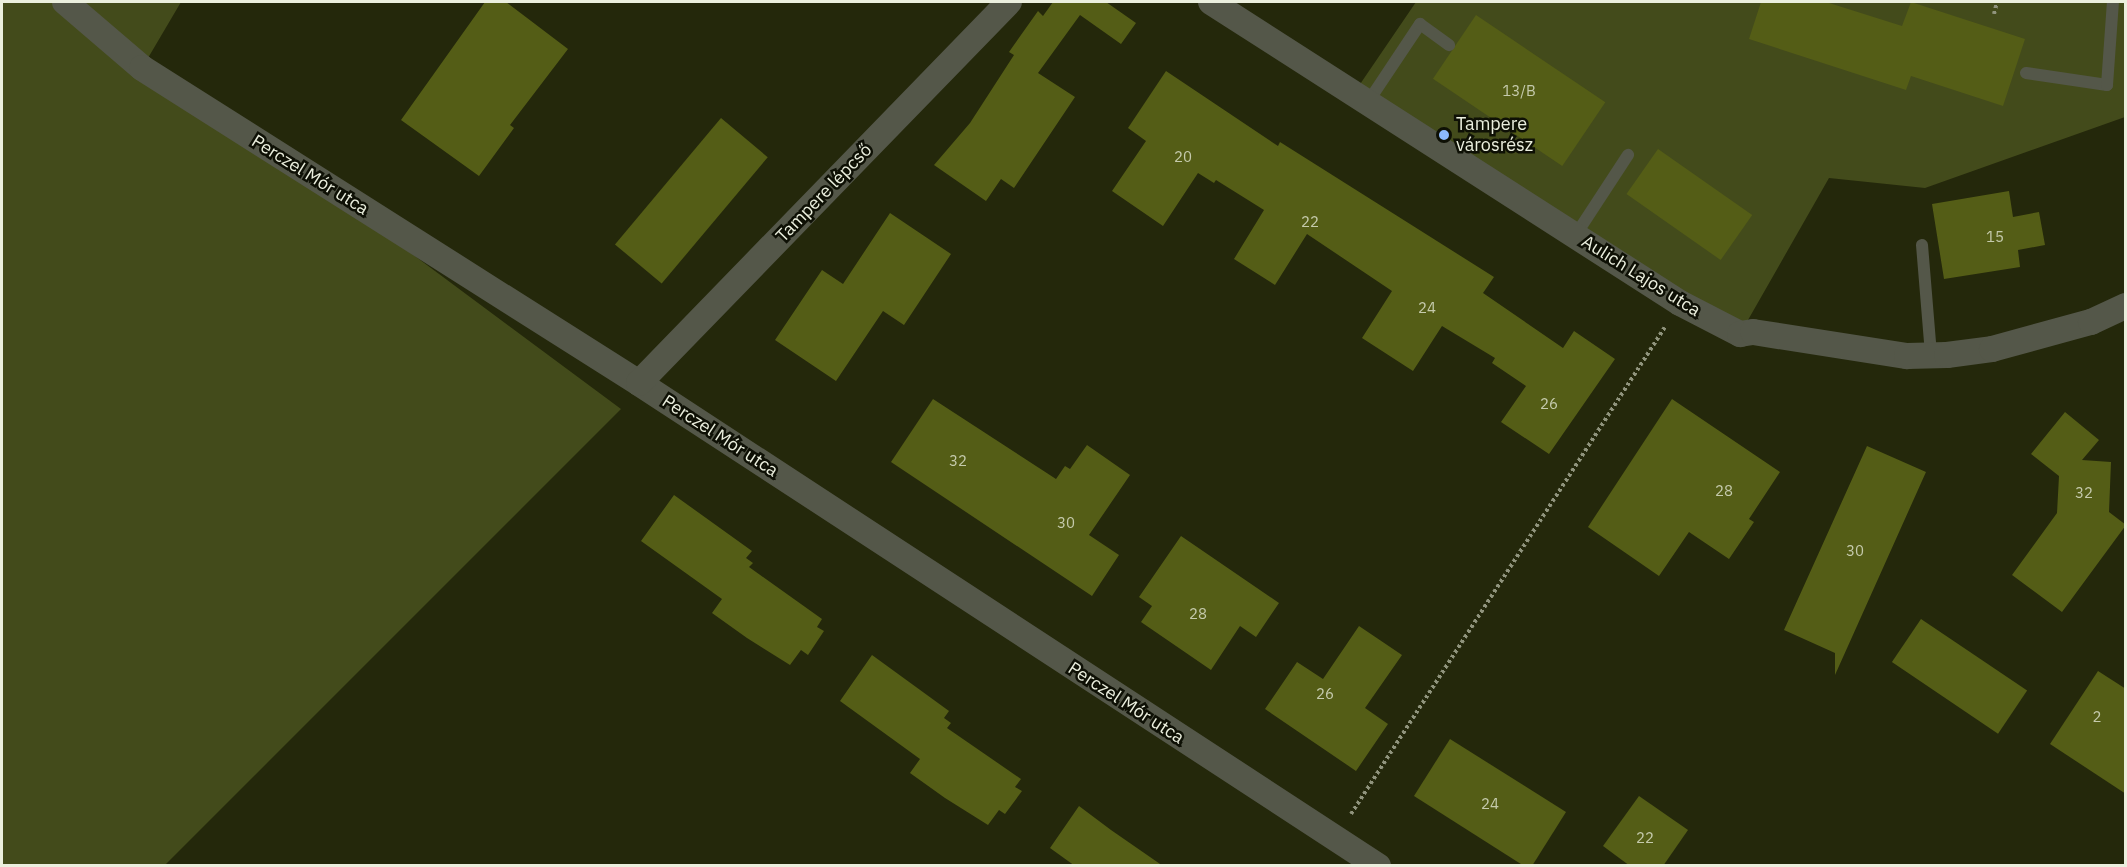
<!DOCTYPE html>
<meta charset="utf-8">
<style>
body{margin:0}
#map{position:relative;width:2127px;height:867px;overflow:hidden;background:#24280b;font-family:"IBM Plex Sans",sans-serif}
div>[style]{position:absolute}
.green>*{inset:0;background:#434b1b}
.building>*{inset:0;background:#545d16;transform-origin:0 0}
.path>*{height:4px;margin-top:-2px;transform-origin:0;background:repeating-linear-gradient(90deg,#90947d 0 3px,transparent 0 6px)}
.service>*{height:12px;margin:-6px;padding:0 6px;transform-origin:6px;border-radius:6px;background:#545749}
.minor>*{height:26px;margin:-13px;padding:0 13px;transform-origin:13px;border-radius:13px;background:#545749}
.dots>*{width:16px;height:16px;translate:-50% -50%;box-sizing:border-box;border:3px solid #0e1005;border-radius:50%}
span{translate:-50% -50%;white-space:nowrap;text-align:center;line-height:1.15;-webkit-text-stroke:5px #0e1005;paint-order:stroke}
.number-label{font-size:15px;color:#c5caac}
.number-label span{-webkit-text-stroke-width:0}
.poi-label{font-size:18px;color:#ebefde}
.left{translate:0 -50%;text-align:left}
.street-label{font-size:18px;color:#ebefde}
.frame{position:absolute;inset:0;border:3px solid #ebefde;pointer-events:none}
</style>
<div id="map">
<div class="green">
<i style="clip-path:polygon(2px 2px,181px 2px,148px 58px,621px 409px,165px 865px,2px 866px)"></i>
<i style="clip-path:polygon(1416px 2px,2125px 2px,2125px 117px,1925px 188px,1829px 178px,1740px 334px,1354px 93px)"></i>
</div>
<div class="building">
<i style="clip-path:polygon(485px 2px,506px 2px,568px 49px,510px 125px,514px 128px,479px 176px,401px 120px)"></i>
<i style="clip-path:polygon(1053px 2px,1106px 2px,1136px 23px,1121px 44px,1080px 15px,1038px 73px,1075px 97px,1014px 188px,1001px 179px,986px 201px,934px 165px,970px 123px,1014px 55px,1009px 52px,1038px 11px,1043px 16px)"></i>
<i style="clip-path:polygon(1761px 2px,1826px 2px,1902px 26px,1911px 2px,2025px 39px,2003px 106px,1911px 76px,1906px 90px,1749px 39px)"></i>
<i style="left:1476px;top:15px;width:156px;height:77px;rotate:34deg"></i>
<i style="clip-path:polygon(1166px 71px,1278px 146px,1280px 142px,1494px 277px,1483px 293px,1563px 348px,1574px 331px,1615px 359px,1549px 454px,1501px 422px,1526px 386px,1492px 363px,1495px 358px,1442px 326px,1413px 371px,1362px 338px,1392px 291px,1307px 234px,1275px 285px,1234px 259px,1264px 210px,1216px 180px,1214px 183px,1198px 173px,1163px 226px,1112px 191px,1146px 141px,1128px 128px)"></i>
<i style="left:721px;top:118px;width:61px;height:165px;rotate:40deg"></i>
<i style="left:1658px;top:149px;width:115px;height:55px;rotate:35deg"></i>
<i style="clip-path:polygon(2009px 191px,2013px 217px,2039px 212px,2045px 245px,2018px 250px,2020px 267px,1944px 279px,1932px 204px)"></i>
<i style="clip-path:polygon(890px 213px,951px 254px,904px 325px,883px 311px,836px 381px,775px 340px,822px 270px,843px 284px)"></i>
<i style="clip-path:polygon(933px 399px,1056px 479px,1065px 466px,1070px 469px,1087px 445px,1130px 475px,1089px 535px,1119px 555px,1092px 596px,891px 462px)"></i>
<i style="clip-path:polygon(1672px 399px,1780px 472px,1749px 519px,1754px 522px,1729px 559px,1689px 532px,1659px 576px,1588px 527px)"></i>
<i style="clip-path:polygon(2065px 412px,2099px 440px,2082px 460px,2111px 462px,2109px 512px,2126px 525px,2062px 612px,2012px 575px,2057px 513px,2059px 476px,2031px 454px)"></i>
<i style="clip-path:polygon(1867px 446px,1926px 472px,1835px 675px,1835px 653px,1784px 630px)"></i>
<i style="clip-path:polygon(674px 495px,752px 551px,746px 558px,753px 563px,749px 567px,822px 619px,817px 627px,824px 631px,808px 655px,801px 650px,790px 665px,747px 638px,712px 613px,722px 599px,641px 541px)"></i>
<i style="clip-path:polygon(1181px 536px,1279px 603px,1256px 637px,1240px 626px,1211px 670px,1141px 622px,1152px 606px,1139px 597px)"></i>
<i style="left:1921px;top:619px;width:128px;height:52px;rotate:34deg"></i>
<i style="clip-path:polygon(1359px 626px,1402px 655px,1365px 708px,1388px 724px,1356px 771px,1265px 709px,1297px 662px,1323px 679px)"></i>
<i style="clip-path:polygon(872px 655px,949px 711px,944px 718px,951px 723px,947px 728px,1021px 779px,1015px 787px,1022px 791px,1005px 814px,999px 810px,988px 825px,945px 798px,910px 773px,920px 759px,840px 701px)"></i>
<i style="clip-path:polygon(2098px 671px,2126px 689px,2126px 794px,2050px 744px)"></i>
<i style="clip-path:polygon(1450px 739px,1566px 812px,1532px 866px,1524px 866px,1414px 796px)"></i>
<i style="clip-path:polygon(1639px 796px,1688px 830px,1663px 866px,1630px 866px,1603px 846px)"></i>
<i style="clip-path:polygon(1079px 806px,1111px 830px,1163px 866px,1075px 866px,1050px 848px)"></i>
</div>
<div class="path">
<i style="left:1994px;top:14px;width:12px;rotate:-76deg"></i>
<i style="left:1351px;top:814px;width:579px;rotate:-57.19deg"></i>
</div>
<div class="service">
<i style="left:2026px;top:73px;width:82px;rotate:8.4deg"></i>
<i style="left:2107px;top:85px;width:83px;rotate:-85.9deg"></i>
<i style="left:1368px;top:102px;width:94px;rotate:-56.3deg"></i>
<i style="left:1420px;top:24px;width:36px;rotate:36deg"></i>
<i style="left:1575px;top:236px;width:97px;rotate:-56.8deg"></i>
<i style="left:1922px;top:245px;width:110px;rotate:85.3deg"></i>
</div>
<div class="minor">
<i style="left:65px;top:2px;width:101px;rotate:40.6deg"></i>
<i style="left:142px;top:68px;width:588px;rotate:32.37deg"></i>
<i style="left:639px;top:383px;width:883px;rotate:33.17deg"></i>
<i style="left:1211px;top:2px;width:557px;rotate:32.69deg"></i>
<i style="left:1680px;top:303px;width:68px;rotate:27.3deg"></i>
<i style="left:1740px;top:334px;width:13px;rotate:-9deg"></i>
<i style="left:1753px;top:332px;width:156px;rotate:8.9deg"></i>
<i style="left:1907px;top:356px;width:40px;rotate:-1.4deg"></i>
<i style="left:1947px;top:355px;width:45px;rotate:-7.6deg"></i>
<i style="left:1992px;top:349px;width:103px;rotate:-15.3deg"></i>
<i style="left:2091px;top:322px;width:38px;rotate:-25deg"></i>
<i style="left:639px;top:383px;width:531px;rotate:-45.84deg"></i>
</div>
<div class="dots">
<i style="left:1444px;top:135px;background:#8cb9fc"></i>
</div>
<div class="number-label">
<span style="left:1519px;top:91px">13/B</span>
<span style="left:1183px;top:157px">20</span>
<span style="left:1310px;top:222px">22</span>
<span style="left:1995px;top:237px">15</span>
<span style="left:1427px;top:308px">24</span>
<span style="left:1549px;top:404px">26</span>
<span style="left:958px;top:461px">32</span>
<span style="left:1724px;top:491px">28</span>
<span style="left:2084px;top:493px">32</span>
<span style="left:1066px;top:523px">30</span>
<span style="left:1855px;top:551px">30</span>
<span style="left:1198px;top:614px">28</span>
<span style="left:1325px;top:694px">26</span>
<span style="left:2097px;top:717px">2</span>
<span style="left:1490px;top:804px">24</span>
<span style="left:1645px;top:838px">22</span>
</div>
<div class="poi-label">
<span class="left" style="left:1456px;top:135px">Tampere<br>városrész</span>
</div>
<div class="street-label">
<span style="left:310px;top:175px;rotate:32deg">Perczel Mór utca</span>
<span style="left:824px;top:193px;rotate:-46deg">Tampere lépcső</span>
<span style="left:1641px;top:276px;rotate:32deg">Aulich Lajos utca</span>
<span style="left:720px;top:436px;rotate:33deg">Perczel Mór utca</span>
<span style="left:1126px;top:703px;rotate:33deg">Perczel Mór utca</span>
</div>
<div class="frame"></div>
</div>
